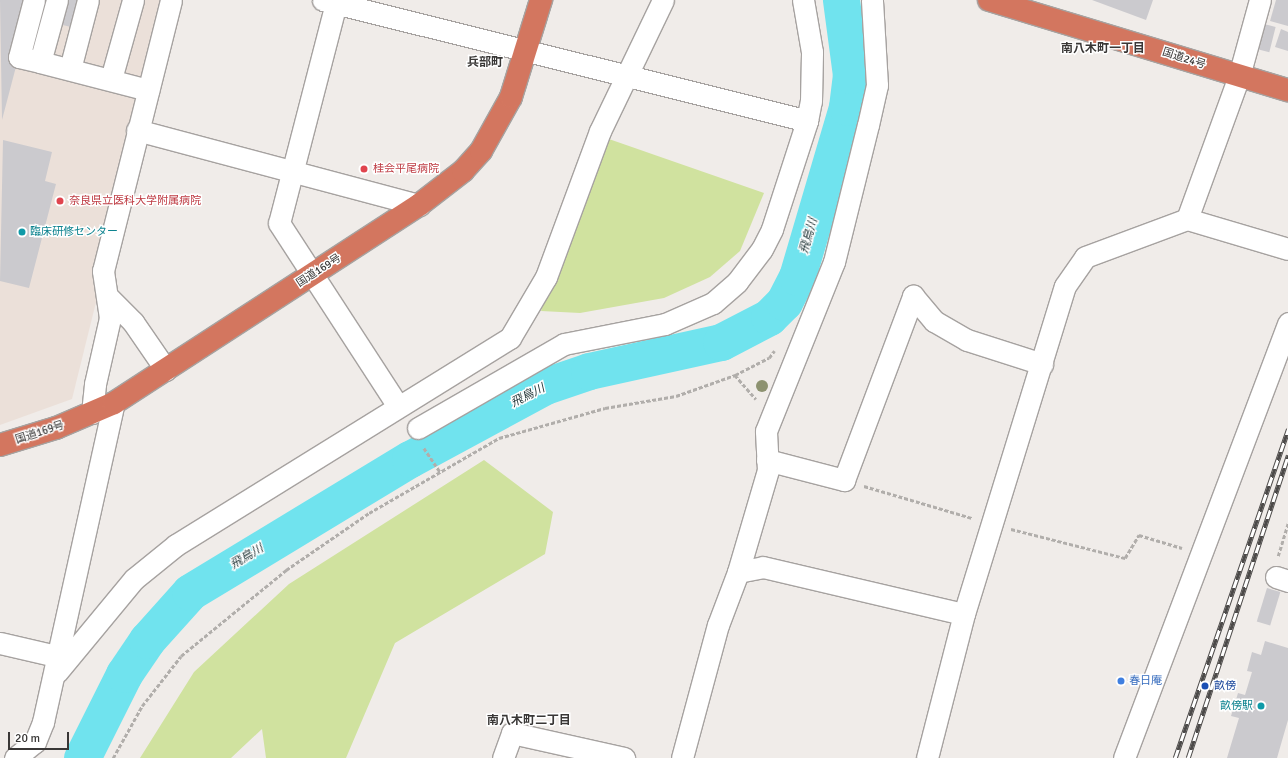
<!DOCTYPE html>
<meta charset="utf-8">
<style>
body{margin:0}
#map{position:relative;width:1288px;height:758px;overflow:hidden;background:#f0ece9;font-family:Signika,"Noto Sans JP",sans-serif}
div>[style]{position:absolute}
.built>*{inset:0;background:#ebe0d9}
.green>*{inset:0;background:#d0e29f}
.river>*{height:37px;margin:-18.5px;padding:0 18.5px;transform-origin:18.5px;border-radius:18.5px;background:#70e3ee}
.building>*{inset:0;background:#cbcace;transform-origin:0 0}
.path>*{height:2.5px;margin-top:-1.25px;transform-origin:0;background:repeating-linear-gradient(90deg,#b1aeab 0 4px,transparent 0 6px)}
.roads{filter:drop-shadow(1px 0 #a6a2a0) drop-shadow(-1px 0 #a6a2a0) drop-shadow(0 1px #a6a2a0) drop-shadow(0 -1px #a6a2a0)}
.minor>*{height:21px;margin:-10.5px;padding:0 10.5px;transform-origin:10.5px;border-radius:10.5px;background:#fff}
.highway>*{height:22px;margin:-11px;padding:0 11px;transform-origin:11px;border-radius:11px;background:#d3765f}
.rail>*{height:4.5px;margin-top:-2.25px;transform-origin:0;background:repeating-linear-gradient(90deg,#fff 0 9px,#4c4a49 0 18px);box-sizing:border-box;border-block:1px solid #4c4a49}
.trees>*{width:12px;height:12px;margin:-6px;border-radius:50%;background:#8d9270}
.dots>*{width:11px;height:11px;translate:-50% -50%;box-sizing:border-box;border:2px solid #fff;border-radius:50%}
span{translate:-50% -50%;white-space:nowrap;text-align:center;line-height:1.15;-webkit-text-stroke:3px #fff;paint-order:stroke}
.street-label{font-size:11px;color:#393736}
.health-label{font-size:11px;color:#be3a42}
.left{translate:0 -50%;text-align:left}
.culture-label{font-size:11px;color:#0d838f}
.right{translate:-100% -50%;text-align:right}
.shop-label{font-size:11px;color:#366cbe}
.transit-label{font-size:11px;color:#164399}
.neighbourhood-label{font-size:12px;color:#393736;font-weight:700}
.water-label{font-size:12px;color:#1b3032;font-style:italic}
.scale{position:absolute;left:8px;top:732px;width:61px;height:18px;box-sizing:border-box;border:2px solid #393736;border-top:0;padding-left:5px;font-size:12px;line-height:14px;white-space:nowrap;color:#393736;-webkit-text-stroke:3px #fff;paint-order:stroke}
</style>
<div id="map">
<div class="built">
<i style="clip-path:polygon(0 0,171px 0,72px 399px,0 425px)"></i>
</div>
<div class="green">
<i style="clip-path:polygon(606px 138px,764px 193px,740px 251px,710px 277px,664px 298px,580px 313px,541px 311px)"></i>
<i style="clip-path:polygon(484px 460px,553px 512px,545px 554px,395px 643px,346px 758px,266px 758px,262px 729px,231px 758px,140px 758px,194px 672px,289px 584px)"></i>
</div>
<div class="river">
<i style="left:82px;top:758px;width:94px;rotate:-63.4deg"></i>
<i style="left:124px;top:674px;width:41px;rotate:-55.9deg"></i>
<i style="left:147px;top:640px;width:64px;rotate:-48.1deg"></i>
<i style="left:190px;top:592px;width:257px;rotate:-31.2deg"></i>
<i style="left:410px;top:459px;width:153px;rotate:-28.4deg"></i>
<i style="left:545px;top:386px;width:46px;rotate:-18.8deg"></i>
<i style="left:589px;top:371px;width:135px;rotate:-12.4deg"></i>
<i style="left:721px;top:342px;width:54px;rotate:-27.5deg"></i>
<i style="left:769px;top:317px;width:21px;rotate:-45deg"></i>
<i style="left:784px;top:302px;width:28px;rotate:-63deg"></i>
<i style="left:797px;top:277px;width:177px;rotate:-73.6deg"></i>
<i style="left:847px;top:107px;width:32px;rotate:-83deg"></i>
<i style="left:851px;top:75px;width:76px;rotate:-97.6deg"></i>
</div>
<div class="building">
<i style="clip-path:polygon(0 0,77px 0,71px 27px,29px 17px,2px 120px)"></i>
<i style="clip-path:polygon(1092px 0,1153px 0,1146px 20px)"></i>
<i style="clip-path:polygon(1276px 0,1288px 0,1288px 26px,1270px 21px)"></i>
<i style="left:1264px;top:24px;width:12px;height:26px;rotate:14deg"></i>
<i style="clip-path:polygon(1281px 29px,1288px 32px,1288px 51px,1275px 47px)"></i>
<i style="clip-path:polygon(3px 140px,52px 152px,45px 181px,56px 184px,29px 288px,0 281px)"></i>
<i style="left:1267px;top:588px;width:14px;height:35px;rotate:17deg"></i>
<i style="clip-path:polygon(1265px 641px,1288px 648px,1288px 720px,1277px 758px,1227px 758px,1239px 718px,1231px 716px,1238px 693px,1245px 695px,1252px 672px,1247px 671px,1252px 652px,1261px 655px)"></i>
</div>
<div class="path">
<i style="left:735px;top:375px;width:32px;rotate:49deg"></i>
<i style="left:424px;top:448px;width:29px;rotate:56deg"></i>
<i style="left:864px;top:486px;width:113px;rotate:16.5deg"></i>
<i style="left:1011px;top:529px;width:118px;rotate:14.3deg"></i>
<i style="left:1125px;top:558px;width:27px;rotate:-59deg"></i>
<i style="left:1139px;top:535px;width:45px;rotate:16.8deg"></i>
<i style="left:1278px;top:556px;width:34px;rotate:-73deg"></i>
<i style="left:113px;top:758px;width:60px;rotate:-60.9deg"></i>
<i style="left:142px;top:706px;width:63px;rotate:-52deg"></i>
<i style="left:181px;top:656px;width:136px;rotate:-39.3deg"></i>
<i style="left:286px;top:570px;width:101px;rotate:-34.5deg"></i>
<i style="left:369px;top:513px;width:150px;rotate:-30deg"></i>
<i style="left:499px;top:438px;width:110px;rotate:-15.8deg"></i>
<i style="left:605px;top:408px;width:72px;rotate:-9.6deg"></i>
<i style="left:676px;top:396px;width:63px;rotate:-19.6deg"></i>
<i style="left:735px;top:375px;width:38px;rotate:-27deg"></i>
<i style="left:769px;top:358px;width:9px;rotate:-54deg"></i>
</div>
<div class="roads">
<div class="minor">
<i style="left:34px;top:0;width:59px;rotate:104.7deg"></i>
<i style="left:19px;top:57px;width:22px;rotate:13deg"></i>
<i style="left:57px;top:0;width:64px;rotate:105.3deg"></i>
<i style="left:40px;top:62px;width:112px;rotate:14.5deg"></i>
<i style="left:323px;top:0;width:499px;rotate:14deg"></i>
<i style="left:336px;top:3px;width:227px;rotate:104.5deg"></i>
<i style="left:279px;top:223px;width:217px;rotate:57deg"></i>
<i style="left:70px;top:69px;width:71px;rotate:-75.4deg"></i>
<i style="left:111px;top:79px;width:82px;rotate:-74.4deg"></i>
<i style="left:137px;top:130px;width:292px;rotate:14.9deg"></i>
<i style="left:1187px;top:219px;width:152px;rotate:-70deg"></i>
<i style="left:1239px;top:76px;width:79px;rotate:-74.6deg"></i>
<i style="left:107px;top:296px;width:37px;rotate:45deg"></i>
<i style="left:133px;top:322px;width:58px;rotate:55.5deg"></i>
<i style="left:92px;top:413px;width:29px;rotate:-84deg"></i>
<i style="left:95px;top:384px;width:68px;rotate:-77.2deg"></i>
<i style="left:110px;top:318px;width:48px;rotate:-98.5deg"></i>
<i style="left:103px;top:271px;width:279px;rotate:-75.9deg"></i>
<i style="left:418px;top:428px;width:168px;rotate:-29.9deg"></i>
<i style="left:564px;top:344px;width:103px;rotate:-11.2deg"></i>
<i style="left:665px;top:324px;width:52px;rotate:-23.6deg"></i>
<i style="left:713px;top:303px;width:32px;rotate:-41deg"></i>
<i style="left:737px;top:282px;width:41px;rotate:-52.9deg"></i>
<i style="left:762px;top:249px;width:22px;rotate:-63deg"></i>
<i style="left:772px;top:229px;width:114px;rotate:-72deg"></i>
<i style="left:807px;top:121px;width:20px;rotate:-79deg"></i>
<i style="left:811px;top:101px;width:49px;rotate:-88.8deg"></i>
<i style="left:812px;top:52px;width:53px;rotate:-99.8deg"></i>
<i style="left:767px;top:460px;width:80px;rotate:14.6deg"></i>
<i style="left:844px;top:480px;width:197px;rotate:-69.4deg"></i>
<i style="left:913px;top:296px;width:33px;rotate:50deg"></i>
<i style="left:934px;top:321px;width:38px;rotate:30deg"></i>
<i style="left:967px;top:340px;width:79px;rotate:17.7deg"></i>
<i style="left:738px;top:572px;width:106px;rotate:-73.6deg"></i>
<i style="left:768px;top:470px;width:39px;rotate:-93deg"></i>
<i style="left:766px;top:431px;width:182px;rotate:-68.1deg"></i>
<i style="left:834px;top:262px;width:141px;rotate:-76.1deg"></i>
<i style="left:868px;top:125px;width:41px;rotate:-77.3deg"></i>
<i style="left:877px;top:85px;width:85px;rotate:-93.4deg"></i>
<i style="left:1276px;top:577px;width:13px;rotate:18deg"></i>
<i style="left:0;top:643px;width:62px;rotate:13.1deg"></i>
<i style="left:57px;top:672px;width:121px;rotate:-50.4deg"></i>
<i style="left:134px;top:579px;width:54px;rotate:-39deg"></i>
<i style="left:176px;top:545px;width:393px;rotate:-31.8deg"></i>
<i style="left:510px;top:338px;width:71px;rotate:-59.5deg"></i>
<i style="left:546px;top:277px;width:156px;rotate:-69.7deg"></i>
<i style="left:600px;top:131px;width:145px;rotate:-64.3deg"></i>
<i style="left:15px;top:758px;width:26px;rotate:-39deg"></i>
<i style="left:35px;top:742px;width:22px;rotate:-68deg"></i>
<i style="left:43px;top:722px;width:327px;rotate:-77.5deg"></i>
<i style="left:503px;top:758px;width:27px;rotate:-70deg"></i>
<i style="left:512px;top:733px;width:115px;rotate:12.6deg"></i>
<i style="left:682px;top:758px;width:138px;rotate:-74.9deg"></i>
<i style="left:718px;top:625px;width:57px;rotate:-69.3deg"></i>
<i style="left:738px;top:572px;width:25px;rotate:-11deg"></i>
<i style="left:763px;top:567px;width:206px;rotate:13.2deg"></i>
<i style="left:927px;top:758px;width:149px;rotate:-75.6deg"></i>
<i style="left:964px;top:614px;width:343px;rotate:-72.9deg"></i>
<i style="left:1065px;top:286px;width:35px;rotate:-55deg"></i>
<i style="left:1085px;top:257px;width:109px;rotate:-20.4deg"></i>
<i style="left:1187px;top:219px;width:105px;rotate:16.5deg"></i>
<i style="left:1124px;top:758px;width:465px;rotate:-69.3deg"></i>
</div>
<div class="highway">
<i style="left:989px;top:0;width:312px;rotate:16.8deg"></i>
<i style="left:0;top:445px;width:59px;rotate:-16.9deg"></i>
<i style="left:56px;top:428px;width:63px;rotate:-23.3deg"></i>
<i style="left:114px;top:403px;width:364px;rotate:-33deg"></i>
<i style="left:419px;top:205px;width:56px;rotate:-37.7deg"></i>
<i style="left:463px;top:171px;width:27px;rotate:-48deg"></i>
<i style="left:481px;top:151px;width:62px;rotate:-60.9deg"></i>
<i style="left:511px;top:97px;width:102px;rotate:-72.8deg"></i>
</div>
</div>
<div class="rail">
<i style="left:1175px;top:758px;width:348px;rotate:-71deg"></i>
<i style="left:1188px;top:758px;width:319px;rotate:-71.7deg"></i>
</div>
<div class="trees">
<i style="left:762px;top:386px"></i>
</div>
<div class="dots">
<i style="left:364px;top:169px;background:#e0444e"></i>
<i style="left:60px;top:201px;background:#e0444e"></i>
<i style="left:22px;top:232px;background:#0f9aa8"></i>
<i style="left:1121px;top:681px;background:#3f7fe0"></i>
<i style="left:1205px;top:686px;background:#1a4fb4"></i>
<i style="left:1261px;top:706px;background:#0f9aa8"></i>
</div>
<div class="street-label">
<span style="left:1184px;top:59px;rotate:18deg">国道24号</span>
<span style="left:319px;top:271px;rotate:-33deg">国道169号</span>
<span style="left:40px;top:433px;rotate:-18deg">国道169号</span>
</div>
<div class="health-label">
<span class="left" style="left:373px;top:169px">桂会平尾病院</span>
<span class="left" style="left:69px;top:201px">奈良県立医科大学附属病院</span>
</div>
<div class="culture-label">
<span class="left" style="left:30px;top:232px">臨床研修センター</span>
<span class="right" style="left:1253px;top:706px">畝傍駅</span>
</div>
<div class="shop-label">
<span class="left" style="left:1129px;top:681px">春日庵</span>
</div>
<div class="transit-label">
<span class="left" style="left:1214px;top:686px">畝傍</span>
</div>
<div class="neighbourhood-label">
<span style="left:1103px;top:49px">南八木町一丁目</span>
<span style="left:485px;top:63px">兵部町</span>
<span style="left:529px;top:721px">南八木町二丁目</span>
</div>
<div class="water-label">
<span style="left:809px;top:236px;rotate:-74deg">飛鳥川</span>
<span style="left:528px;top:396px;rotate:-27deg">飛鳥川</span>
<span style="left:247px;top:557px;rotate:-31deg">飛鳥川</span>
</div>
<div class="scale">20 m</div>
</div>
